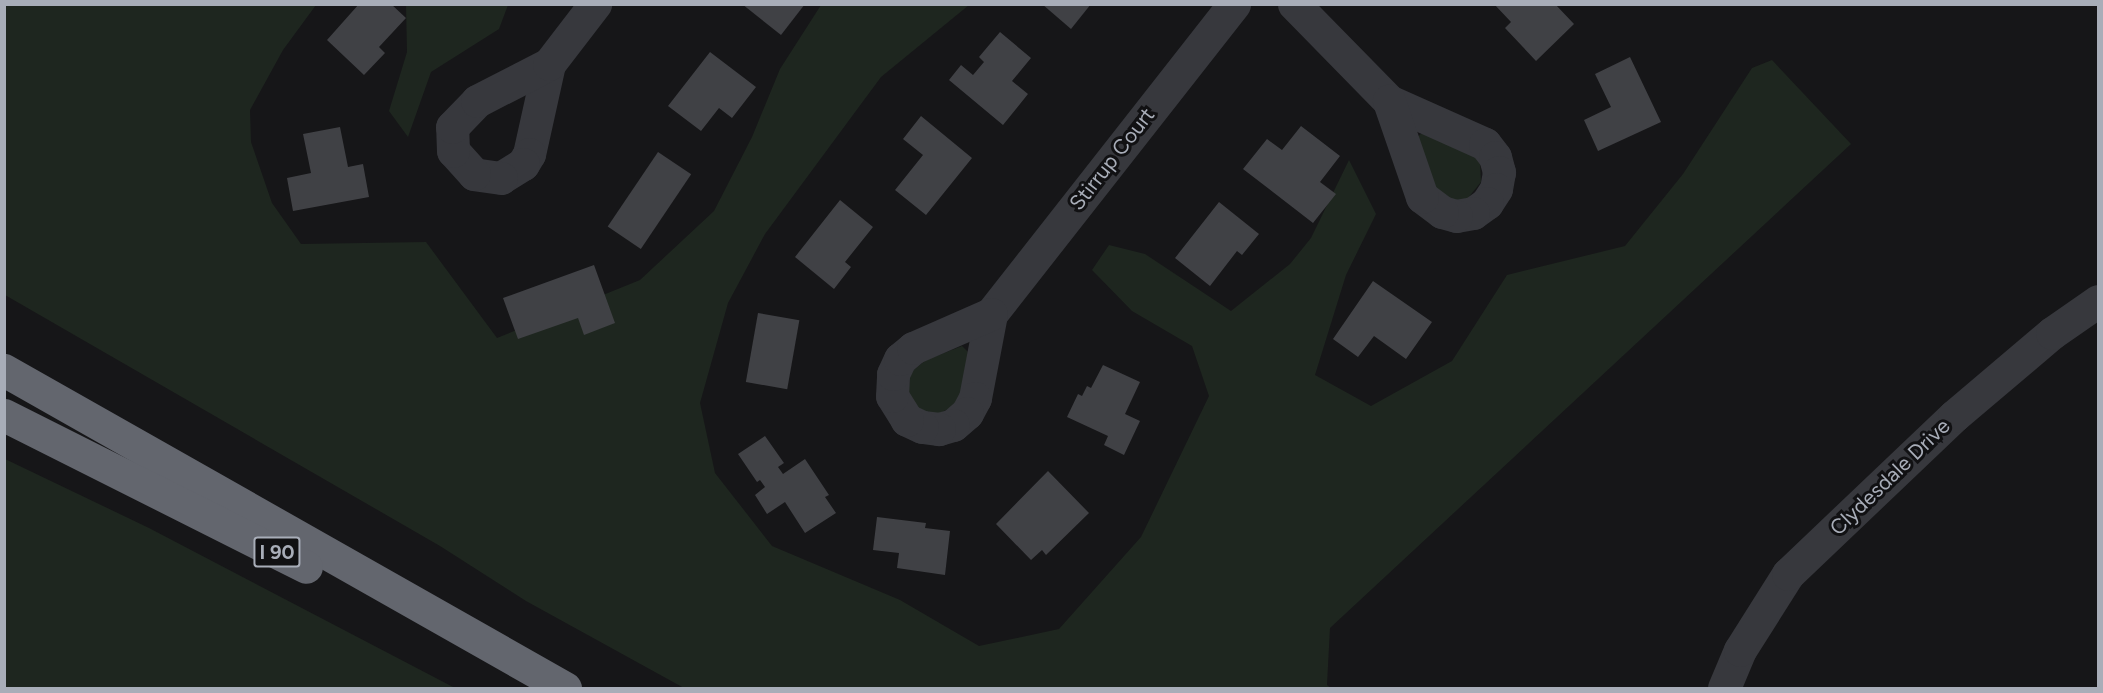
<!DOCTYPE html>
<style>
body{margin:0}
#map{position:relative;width:2103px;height:693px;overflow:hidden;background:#161618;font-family:Figtree,sans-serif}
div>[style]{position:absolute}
.green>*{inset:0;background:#1e261f}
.building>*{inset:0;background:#404145;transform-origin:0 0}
.street>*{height:33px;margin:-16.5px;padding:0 16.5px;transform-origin:16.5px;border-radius:16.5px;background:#37383d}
.highway>*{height:33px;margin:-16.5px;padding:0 16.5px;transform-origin:16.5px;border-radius:16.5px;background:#63666e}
span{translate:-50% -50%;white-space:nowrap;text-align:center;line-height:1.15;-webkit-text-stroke:6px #111113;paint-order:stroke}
.shield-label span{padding:2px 4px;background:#111113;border:2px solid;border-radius:4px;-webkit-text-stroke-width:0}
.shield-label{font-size:20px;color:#a8adb8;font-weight:700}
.street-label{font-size:21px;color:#a8adb8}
.frame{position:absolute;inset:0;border:6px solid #a8adb8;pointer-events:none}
</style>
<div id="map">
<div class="green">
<i style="clip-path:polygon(5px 5px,316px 5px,283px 50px,250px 110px,251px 142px,272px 203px,301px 244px,426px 242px,497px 338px,640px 280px,714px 211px,752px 137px,780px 69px,821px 5px,969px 5px,881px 77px,765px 234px,728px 303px,700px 403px,715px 473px,772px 546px,900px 600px,979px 646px,1059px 629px,1141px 537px,1209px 396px,1192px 346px,1132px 311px,1092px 270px,1109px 245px,1145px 254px,1231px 311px,1290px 264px,1311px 238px,1349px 160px,1376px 214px,1346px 275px,1315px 375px,1371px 406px,1452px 361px,1507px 275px,1625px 246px,1683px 174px,1752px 68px,1772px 60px,1851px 144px,1330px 628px,1327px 685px,1331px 688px,684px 688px,526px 601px,440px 546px,5px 295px)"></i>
<i style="clip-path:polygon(406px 5px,508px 5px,499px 29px,431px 72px,408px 137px,389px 111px,407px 52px)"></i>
<i style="clip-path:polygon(1422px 133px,1468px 149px,1480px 163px,1481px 182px,1468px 198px,1459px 201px,1440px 197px,1415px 139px)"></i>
<i style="clip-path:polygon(962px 346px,968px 352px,963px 388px,955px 405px,937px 415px,918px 409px,908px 392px,911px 372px,926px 360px)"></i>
<i style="clip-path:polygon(5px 459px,149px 528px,455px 688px,5px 688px)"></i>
</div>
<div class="building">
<i style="clip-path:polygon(359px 4px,391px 4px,406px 18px,379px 47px,385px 53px,364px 75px,327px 40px)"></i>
<i style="clip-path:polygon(742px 4px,805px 4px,781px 35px)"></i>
<i style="clip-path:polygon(1042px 4px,1091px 4px,1071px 29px)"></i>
<i style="clip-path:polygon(1494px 4px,1555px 4px,1574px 24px,1536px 61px,1505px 28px,1511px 22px)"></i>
<i style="clip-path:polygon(1000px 32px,1031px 58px,1012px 81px,1028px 94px,1003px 125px,949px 80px,961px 65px,973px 75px,984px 62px,979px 57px)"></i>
<i style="clip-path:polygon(710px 52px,756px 87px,732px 118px,719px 108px,701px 131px,668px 106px)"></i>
<i style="clip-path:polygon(1630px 57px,1661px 122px,1598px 151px,1584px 120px,1611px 107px,1595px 74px)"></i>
<i style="clip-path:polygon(921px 116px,972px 158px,926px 215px,895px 190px,923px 155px,903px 139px)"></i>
<i style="clip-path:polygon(1301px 126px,1340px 156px,1320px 182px,1336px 194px,1313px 223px,1243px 169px,1267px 139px,1282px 150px)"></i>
<i style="clip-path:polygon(340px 127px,348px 167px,363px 164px,369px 197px,293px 211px,287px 178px,311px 173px,303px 134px)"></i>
<i style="left:658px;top:152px;width:40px;height:90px;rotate:34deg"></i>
<i style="clip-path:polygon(840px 200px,873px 227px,845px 262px,851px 267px,834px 289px,795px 257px)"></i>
<i style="clip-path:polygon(1219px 202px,1259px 234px,1242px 255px,1237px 251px,1210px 286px,1175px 258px)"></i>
<i style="clip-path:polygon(594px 265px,615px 323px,584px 335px,578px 318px,518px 339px,503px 298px)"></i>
<i style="clip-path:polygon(1373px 281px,1432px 322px,1406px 359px,1374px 336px,1358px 357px,1333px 339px)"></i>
<i style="left:758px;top:313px;width:42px;height:70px;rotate:10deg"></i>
<i style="clip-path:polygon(1103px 365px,1140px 382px,1125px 414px,1140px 421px,1124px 455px,1104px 445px,1108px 436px,1067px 417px,1078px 394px,1082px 396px,1087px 386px,1091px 388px)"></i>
<i style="clip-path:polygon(765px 436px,784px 463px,778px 467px,783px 474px,805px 459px,829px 495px,825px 497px,836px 513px,805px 533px,785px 502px,767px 514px,755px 495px,765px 487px,760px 480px,757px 482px,738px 454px)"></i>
<i style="clip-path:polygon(1048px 471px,1089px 513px,1046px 555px,1042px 550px,1031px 560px,996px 524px)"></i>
<i style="clip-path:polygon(877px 517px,926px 523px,925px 528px,950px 531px,945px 575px,897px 568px,899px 553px,873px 550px)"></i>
</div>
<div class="street">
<i style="left:1294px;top:4px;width:136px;rotate:45.6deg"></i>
<i style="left:1389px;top:101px;width:105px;rotate:24.1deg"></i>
<i style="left:1485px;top:144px;width:16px;rotate:52deg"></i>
<i style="left:1495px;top:157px;width:16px;rotate:75deg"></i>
<i style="left:1499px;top:172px;width:17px;rotate:100deg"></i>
<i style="left:1496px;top:189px;width:17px;rotate:123deg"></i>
<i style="left:1487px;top:203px;width:17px;rotate:144deg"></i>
<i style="left:1473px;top:213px;width:17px;rotate:170deg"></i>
<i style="left:1456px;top:216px;width:15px;rotate:-164deg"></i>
<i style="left:1442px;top:212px;width:25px;rotate:-143deg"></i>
<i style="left:1422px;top:197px;width:102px;rotate:-109deg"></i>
<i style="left:549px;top:64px;width:92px;rotate:102.5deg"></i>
<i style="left:529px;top:154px;width:12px;rotate:121deg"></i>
<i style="left:523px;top:164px;width:26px;rotate:148deg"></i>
<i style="left:501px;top:178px;width:27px;rotate:-172deg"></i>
<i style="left:474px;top:174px;width:31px;rotate:-132deg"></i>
<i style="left:453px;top:151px;width:24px;rotate:-92deg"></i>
<i style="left:452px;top:127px;width:36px;rotate:-46deg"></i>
<i style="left:477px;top:101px;width:81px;rotate:-27.2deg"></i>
<i style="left:549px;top:64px;width:76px;rotate:-52.5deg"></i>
<i style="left:991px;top:314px;width:394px;rotate:-51.9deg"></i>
<i style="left:991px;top:314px;width:86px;rotate:100.8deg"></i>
<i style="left:975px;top:398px;width:17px;rotate:118deg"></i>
<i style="left:967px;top:413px;width:18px;rotate:139deg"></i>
<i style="left:953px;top:425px;width:15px;rotate:164deg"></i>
<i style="left:939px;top:429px;width:17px;rotate:-173deg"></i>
<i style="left:922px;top:427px;width:17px;rotate:-155deg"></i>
<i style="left:907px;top:420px;width:28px;rotate:-122deg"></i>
<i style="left:892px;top:396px;width:22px;rotate:-87deg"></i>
<i style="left:893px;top:374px;width:17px;rotate:-65deg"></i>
<i style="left:900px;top:359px;width:17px;rotate:-40deg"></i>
<i style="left:913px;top:348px;width:85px;rotate:-23.6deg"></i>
<i style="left:1724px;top:688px;width:41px;rotate:-67.2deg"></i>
<i style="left:1740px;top:650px;width:90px;rotate:-57.7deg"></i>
<i style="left:1788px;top:574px;width:229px;rotate:-43.6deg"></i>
<i style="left:1954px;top:416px;width:128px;rotate:-40.3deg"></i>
<i style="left:2052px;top:333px;width:56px;rotate:-34.8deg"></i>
</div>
<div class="highway">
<i style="left:4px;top:370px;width:645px;rotate:29.55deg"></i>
<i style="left:4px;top:415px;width:338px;rotate:26.7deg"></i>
</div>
<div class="shield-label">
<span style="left:277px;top:552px">I 90</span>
</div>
<div class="street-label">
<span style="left:1112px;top:159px;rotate:-52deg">Stirrup Court</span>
<span style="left:1890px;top:477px;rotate:-44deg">Clydesdale Drive</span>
</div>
<div class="frame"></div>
</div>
